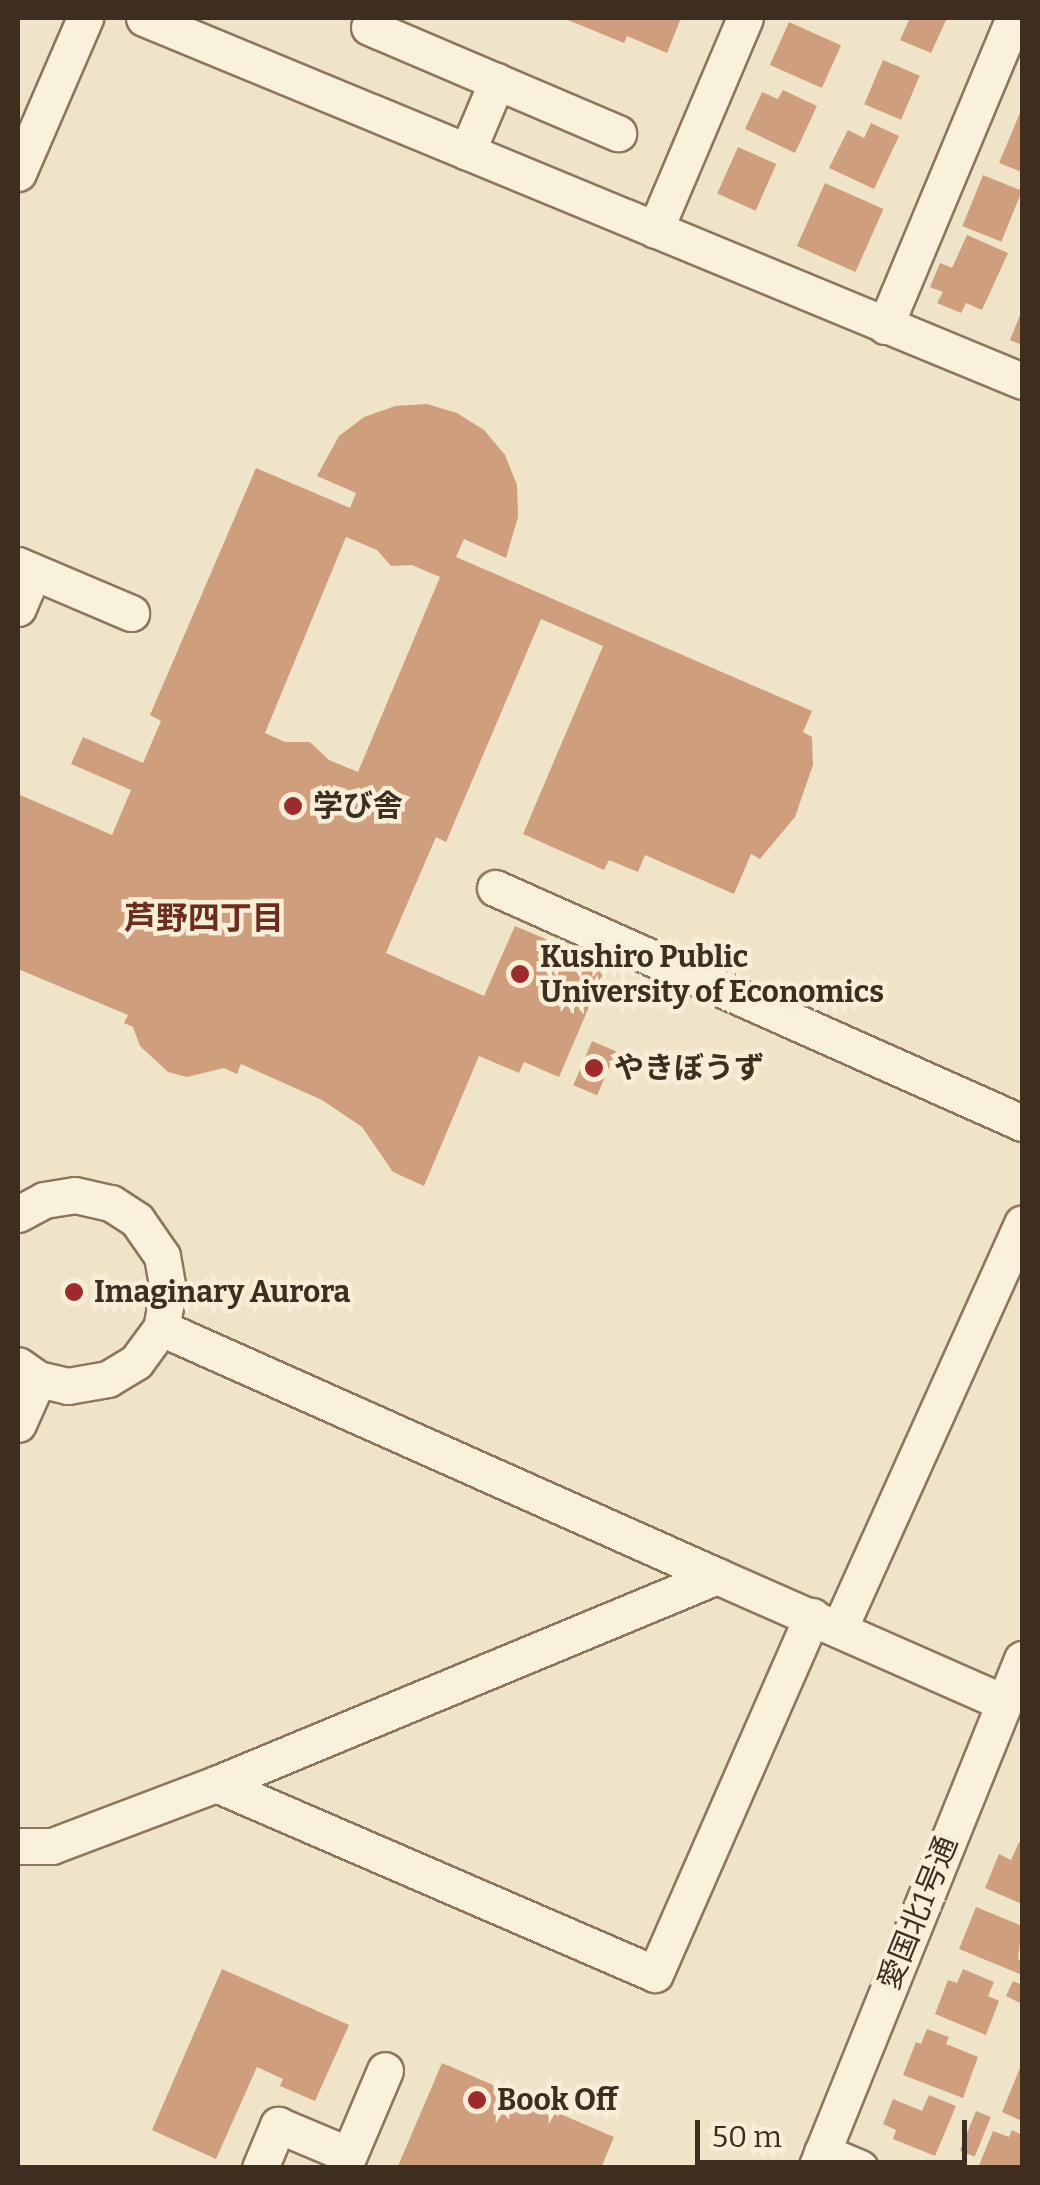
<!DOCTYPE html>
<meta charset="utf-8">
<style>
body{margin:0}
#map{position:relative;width:1040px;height:2185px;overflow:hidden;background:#f0e4c8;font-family:Bitter,"Noto Sans JP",serif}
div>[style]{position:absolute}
.building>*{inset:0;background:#cf9f7d;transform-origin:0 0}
.roads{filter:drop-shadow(2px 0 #8d765c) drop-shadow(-2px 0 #8d765c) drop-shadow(0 2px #8d765c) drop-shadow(0 -2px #8d765c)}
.minor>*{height:35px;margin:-17.5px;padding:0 17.5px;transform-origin:17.5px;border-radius:17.5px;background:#faf1dc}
.dots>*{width:28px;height:28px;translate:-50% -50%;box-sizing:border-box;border:5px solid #f7eed8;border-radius:50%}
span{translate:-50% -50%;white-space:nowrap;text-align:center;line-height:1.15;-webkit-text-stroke:9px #f7eed8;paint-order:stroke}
.poi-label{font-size:30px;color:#3d2e20;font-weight:700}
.left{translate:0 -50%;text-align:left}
.street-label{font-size:30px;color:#3d2e20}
.neighbourhood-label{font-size:32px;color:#6b2e1e;font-weight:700}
.frame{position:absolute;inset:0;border:20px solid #3d2e20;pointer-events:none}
.scale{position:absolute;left:695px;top:2120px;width:272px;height:45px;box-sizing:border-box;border:5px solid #3d2e20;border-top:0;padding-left:12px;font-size:30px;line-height:35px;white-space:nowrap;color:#3d2e20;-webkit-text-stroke:8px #f7eed8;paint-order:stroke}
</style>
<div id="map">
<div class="building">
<i style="clip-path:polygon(563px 18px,681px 18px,667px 53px,627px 36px,624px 43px)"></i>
<i style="clip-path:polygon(910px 18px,947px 18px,931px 53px,900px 40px)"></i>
<i style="left:789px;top:22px;width:57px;height:47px;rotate:24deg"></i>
<i style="left:883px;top:60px;width:40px;height:48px;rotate:23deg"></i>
<i style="clip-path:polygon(783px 90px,817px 106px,795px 153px,745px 129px,762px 92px,778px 99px)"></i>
<i style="clip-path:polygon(1022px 108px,1022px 172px,999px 163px)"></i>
<i style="clip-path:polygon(871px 123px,899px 136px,874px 189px,829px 168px,848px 130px,864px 138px)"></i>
<i style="left:738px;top:147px;width:42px;height:51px;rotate:24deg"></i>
<i style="left:983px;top:175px;width:42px;height:55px;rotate:22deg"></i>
<i style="left:825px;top:183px;width:64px;height:69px;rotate:24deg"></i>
<i style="clip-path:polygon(967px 235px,1008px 253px,982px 310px,966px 303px,961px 313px,937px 303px,943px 292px,930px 287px,940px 263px,952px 268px)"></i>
<i style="clip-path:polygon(1022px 310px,1022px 345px,1010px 340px)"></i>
<i style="clip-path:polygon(evenodd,427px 404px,457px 413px,484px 430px,505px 455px,517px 485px,518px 517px,506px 558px,464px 539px,456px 557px,812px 711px,803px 732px,812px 737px,813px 765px,795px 817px,760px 859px,751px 854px,734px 894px,645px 855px,638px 872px,609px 860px,604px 870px,523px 834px,603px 646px,541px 619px,446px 842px,436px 837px,386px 953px,484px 996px,515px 926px,607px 965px,559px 1077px,524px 1062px,519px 1073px,479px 1056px,424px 1186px,393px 1172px,362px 1127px,322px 1100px,241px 1064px,237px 1074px,224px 1068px,187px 1077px,168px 1072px,140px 1046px,133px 1027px,124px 1023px,128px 1015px,18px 969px,18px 794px,112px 835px,131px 790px,71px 764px,83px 737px,143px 763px,161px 721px,150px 715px,256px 468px,350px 508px,356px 493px,317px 476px,339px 436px,364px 417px,395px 406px,427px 404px,346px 537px,377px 550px,391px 566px,412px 565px,440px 577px,358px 772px,329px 760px,310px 742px,285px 742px,265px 733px,346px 537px)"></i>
<i style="left:592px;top:1041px;width:26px;height:48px;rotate:23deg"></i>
<i style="clip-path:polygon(1019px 1842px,1022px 1844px,1022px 1904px,985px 1888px,999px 1854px,1011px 1860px)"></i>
<i style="clip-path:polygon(976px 1907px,1022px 1926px,1018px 1959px,1022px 1961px,1022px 1975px,959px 1949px)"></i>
<i style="clip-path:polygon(222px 1969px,349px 2025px,315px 2101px,280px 2086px,283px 2079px,257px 2067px,216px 2159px,152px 2130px)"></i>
<i style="clip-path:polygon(963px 1969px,994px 1982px,988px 1996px,999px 2001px,986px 2035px,935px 2014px,948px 1980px,957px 1983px)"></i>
<i style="clip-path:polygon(1013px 1981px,1022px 1985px,1022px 2004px,1006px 1996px)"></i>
<i style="clip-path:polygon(927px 2029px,949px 2037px,946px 2044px,978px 2057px,963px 2098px,903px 2075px,916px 2042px,921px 2044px)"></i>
<i style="clip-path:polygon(442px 2063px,614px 2137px,601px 2168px,398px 2166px)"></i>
<i style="clip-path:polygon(1022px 2063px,1022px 2121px,1002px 2112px)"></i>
<i style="clip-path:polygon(929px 2095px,956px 2106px,935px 2156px,893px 2139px,896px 2130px,883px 2124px,893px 2099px,922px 2111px)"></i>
<i style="left:976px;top:2111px;width:16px;height:43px;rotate:22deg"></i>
<i style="clip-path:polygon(1012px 2130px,1022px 2135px,1022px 2168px,978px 2168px,993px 2131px,1009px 2137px)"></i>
</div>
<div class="roads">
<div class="minor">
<i style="left:144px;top:18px;width:950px;rotate:22.46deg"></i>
<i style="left:369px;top:27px;width:271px;rotate:23.1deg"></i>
<i style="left:467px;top:152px;width:77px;rotate:-67.1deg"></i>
<i style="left:18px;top:173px;width:169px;rotate:-66.6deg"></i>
<i style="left:655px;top:230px;width:230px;rotate:-67deg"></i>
<i style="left:885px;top:326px;width:334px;rotate:-67.3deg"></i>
<i style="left:18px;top:565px;width:123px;rotate:23deg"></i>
<i style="left:18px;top:608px;width:39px;rotate:-67deg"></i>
<i style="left:495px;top:888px;width:577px;rotate:24.03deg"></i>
<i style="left:18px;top:1214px;width:30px;rotate:-28deg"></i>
<i style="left:44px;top:1200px;width:31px;rotate:-9deg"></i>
<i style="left:75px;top:1195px;width:37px;rotate:13deg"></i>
<i style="left:111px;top:1203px;width:31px;rotate:33deg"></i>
<i style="left:137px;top:1220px;width:44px;rotate:55.2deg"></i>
<i style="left:162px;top:1256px;width:35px;rotate:80deg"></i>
<i style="left:168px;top:1290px;width:39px;rotate:100deg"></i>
<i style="left:161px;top:1328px;width:42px;rotate:126.3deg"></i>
<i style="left:136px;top:1362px;width:33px;rotate:149deg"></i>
<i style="left:108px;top:1379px;width:41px;rotate:170.1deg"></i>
<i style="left:68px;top:1386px;width:31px;rotate:-167deg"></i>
<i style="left:38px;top:1379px;width:24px;rotate:-145deg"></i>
<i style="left:161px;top:1328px;width:609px;rotate:24.04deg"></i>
<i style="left:18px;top:1424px;width:49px;rotate:-66deg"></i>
<i style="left:839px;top:1629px;width:445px;rotate:-65.7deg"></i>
<i style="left:216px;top:1784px;width:478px;rotate:23.4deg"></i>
<i style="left:655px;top:1974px;width:391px;rotate:-66.3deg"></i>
<i style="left:18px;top:1846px;width:34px"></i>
<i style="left:52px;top:1846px;width:175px;rotate:-20.7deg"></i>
<i style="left:216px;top:1784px;width:542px;rotate:-22.55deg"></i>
<i style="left:717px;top:1576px;width:313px;rotate:23.8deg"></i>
<i style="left:822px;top:2152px;width:41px;rotate:22.8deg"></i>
<i style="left:260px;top:2168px;width:47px;rotate:-67.3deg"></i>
<i style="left:278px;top:2125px;width:77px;rotate:22.9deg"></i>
<i style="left:349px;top:2155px;width:92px;rotate:-67deg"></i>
<i style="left:816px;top:2168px;width:549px;rotate:-67.97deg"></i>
</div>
</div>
<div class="dots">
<i style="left:293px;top:806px;background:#9e2a2b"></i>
<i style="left:520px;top:974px;background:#9e2a2b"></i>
<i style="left:594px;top:1068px;background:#9e2a2b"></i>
<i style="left:74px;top:1292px;background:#9e2a2b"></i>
<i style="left:477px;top:2100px;background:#9e2a2b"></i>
</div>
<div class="poi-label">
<span class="left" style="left:313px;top:806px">学び舎</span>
<span class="left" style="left:540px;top:974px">Kushiro Public<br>University of Economics</span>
<span class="left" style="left:614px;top:1068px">やきぼうず</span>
<span class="left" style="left:94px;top:1292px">Imaginary Aurora</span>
<span class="left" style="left:497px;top:2100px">Book Off</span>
</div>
<div class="street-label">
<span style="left:918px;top:1913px;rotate:-68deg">愛国北1号通</span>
</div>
<div class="neighbourhood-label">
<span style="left:204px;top:918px">芦野四丁目</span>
</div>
<div class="frame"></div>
<div class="scale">50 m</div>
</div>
